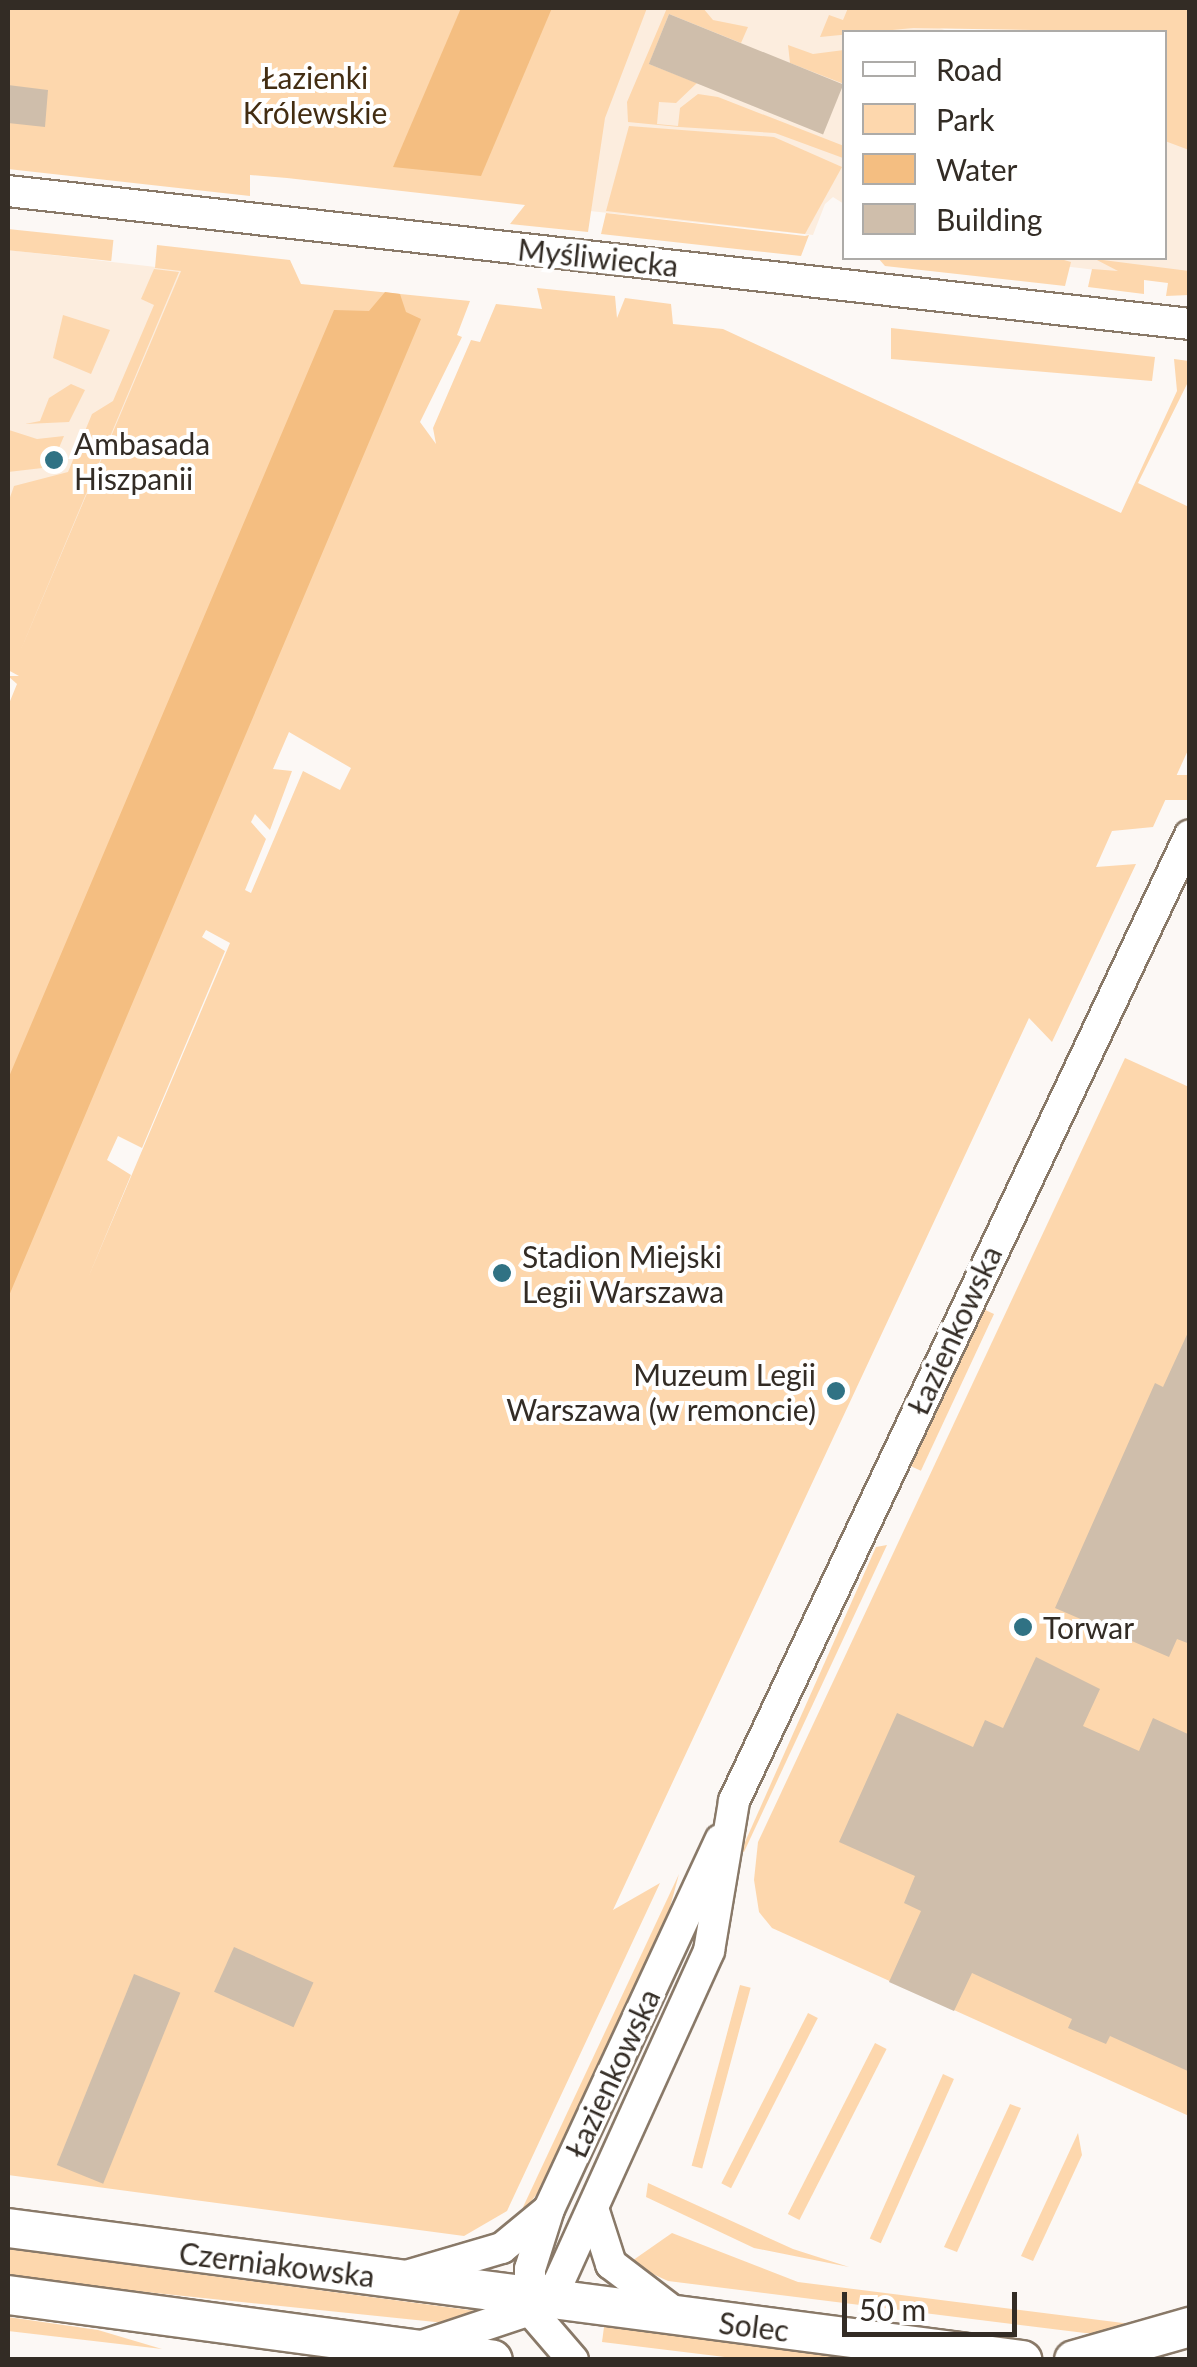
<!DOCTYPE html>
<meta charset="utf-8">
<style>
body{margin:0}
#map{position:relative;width:1197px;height:2367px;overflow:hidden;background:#fcf8f5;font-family:Lato,sans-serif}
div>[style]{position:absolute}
.built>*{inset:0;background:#fcedde}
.green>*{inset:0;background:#fdd7ad;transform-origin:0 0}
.water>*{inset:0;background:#f4be81}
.building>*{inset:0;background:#cfbeab;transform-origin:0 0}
.roads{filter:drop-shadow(2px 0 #897968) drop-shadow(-2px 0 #897968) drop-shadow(0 2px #897968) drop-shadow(0 -2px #897968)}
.minor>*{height:30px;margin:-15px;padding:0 15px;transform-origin:15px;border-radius:15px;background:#fff}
.major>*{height:38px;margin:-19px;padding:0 19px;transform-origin:19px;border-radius:19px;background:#fff}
.dots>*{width:28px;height:28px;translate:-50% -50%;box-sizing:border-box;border:5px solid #fff;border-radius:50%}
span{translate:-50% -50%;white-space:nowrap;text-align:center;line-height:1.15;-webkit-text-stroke:8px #fff;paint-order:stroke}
.park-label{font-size:30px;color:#432d12}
.street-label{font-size:30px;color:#332c25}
.poi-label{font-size:30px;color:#332c25}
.left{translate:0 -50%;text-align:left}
.right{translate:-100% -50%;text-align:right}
.frame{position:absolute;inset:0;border:10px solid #332c25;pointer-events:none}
.legend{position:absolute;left:842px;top:30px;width:325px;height:230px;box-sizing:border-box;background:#fff;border:2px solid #adaba8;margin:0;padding:12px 18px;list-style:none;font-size:30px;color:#332c25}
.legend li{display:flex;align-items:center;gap:20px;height:50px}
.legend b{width:50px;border:2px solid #adaba8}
.scale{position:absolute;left:842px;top:2292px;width:175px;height:45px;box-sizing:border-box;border:5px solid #332c25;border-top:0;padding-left:12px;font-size:30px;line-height:35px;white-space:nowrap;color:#332c25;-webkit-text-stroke:8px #fff;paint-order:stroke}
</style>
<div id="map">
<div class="built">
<i style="clip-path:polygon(641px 8px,885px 8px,950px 32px,844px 32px,844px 204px,833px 197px,825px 204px,813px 235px,562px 208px)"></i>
<i style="clip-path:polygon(1165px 117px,1189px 127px,1189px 281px,995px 258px,1164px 258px)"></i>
<i style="clip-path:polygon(8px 250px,182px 270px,19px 654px,8px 650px)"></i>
</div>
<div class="green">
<i style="clip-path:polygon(8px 8px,647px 8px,605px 118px,588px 232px,510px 224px,525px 205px,287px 178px,250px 175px,250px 196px,8px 169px)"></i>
<i style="clip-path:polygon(667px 8px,703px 8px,713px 20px,748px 27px,741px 43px,669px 14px,649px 64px,697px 83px,676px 103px,659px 102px,657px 124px,678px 126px,680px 108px,698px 94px,718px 97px,844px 146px,843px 158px,775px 133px,679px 127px,628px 122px,627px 102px)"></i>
<i style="clip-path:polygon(848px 8px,1189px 8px,1189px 150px,1165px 141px,1164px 32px,913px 28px,820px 37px,829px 15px,843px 20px)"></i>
<i style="clip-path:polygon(788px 45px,813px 54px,844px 50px,844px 84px,790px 63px)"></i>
<i style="clip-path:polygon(629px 126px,774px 137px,842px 167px,805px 234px,606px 211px)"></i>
<i style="clip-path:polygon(606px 213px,805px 236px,809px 235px,801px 256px,601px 234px)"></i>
<i style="left:8px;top:229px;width:106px;height:21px;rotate:6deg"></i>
<i style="clip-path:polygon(evenodd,157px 245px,290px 260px,301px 284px,470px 301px,457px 335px,462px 337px,420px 422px,436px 444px,433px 428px,471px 340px,480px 342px,496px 304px,542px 309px,537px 288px,615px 296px,617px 318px,625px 298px,671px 304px,673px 324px,723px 329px,1121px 513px,1177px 391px,1174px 359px,1189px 361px,1189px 380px,1138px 483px,1189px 507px,1189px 748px,1153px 827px,1112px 831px,1096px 867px,1136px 864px,1052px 1042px,1029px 1018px,613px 1910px,660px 1883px,507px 2211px,464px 2236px,8px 2175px,8px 706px,17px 684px,8px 676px,19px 676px,8px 670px,8px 503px,14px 486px,68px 472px,92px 414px,113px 401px,154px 305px,141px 299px,154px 269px,179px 272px,19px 654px,181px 271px,155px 268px,157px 245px,289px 732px,351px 768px,340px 790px,303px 771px,251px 893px,245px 890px,266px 839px,251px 822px,255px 814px,270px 830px,292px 771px,273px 769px,289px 732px,157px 245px,206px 930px,230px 943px,88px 1278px,131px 1175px,107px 1160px,118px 1136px,142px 1148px,225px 951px,202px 937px,206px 930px)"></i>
<i style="clip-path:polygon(878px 258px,1057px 258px,1071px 262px,1065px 286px,885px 266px)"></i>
<i style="clip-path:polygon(1095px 259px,1189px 271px,1189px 295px,1166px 296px,1168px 283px,1144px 280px,1144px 294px,1088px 287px,1092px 269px,1118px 271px)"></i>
<i style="clip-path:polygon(63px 315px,110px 330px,91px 374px,53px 358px)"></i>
<i style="clip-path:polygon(891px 328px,1155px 357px,1152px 381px,891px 359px)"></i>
<i style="clip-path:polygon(71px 384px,85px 390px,69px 422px,25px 424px,40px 421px,49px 398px)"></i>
<i style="clip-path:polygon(9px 430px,37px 439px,64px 436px,51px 467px,8px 472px)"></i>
<i style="left:1189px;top:775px;width:25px;height:290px;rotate:90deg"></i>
<i style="clip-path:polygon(1125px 1058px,1189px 1087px,1189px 2116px,772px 1928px,759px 1912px,754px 1880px,758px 1842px)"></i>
<i style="left:994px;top:1314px;width:173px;height:12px;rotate:115deg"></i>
<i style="clip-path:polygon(887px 1545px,744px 1852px,741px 1851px,876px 1547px)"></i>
<i style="clip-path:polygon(679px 1874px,666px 1922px,542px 2187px,517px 2220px)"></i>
<i style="left:740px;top:1985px;width:11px;height:187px;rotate:15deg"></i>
<i style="left:808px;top:2013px;width:11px;height:191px;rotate:27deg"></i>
<i style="left:875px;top:2043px;width:13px;height:192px;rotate:27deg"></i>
<i style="left:943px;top:2074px;width:12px;height:180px;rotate:24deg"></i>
<i style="clip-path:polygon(1010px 2104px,1021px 2108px,957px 2252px,944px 2247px)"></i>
<i style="clip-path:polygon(1078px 2133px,1082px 2155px,1033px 2261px,1021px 2256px)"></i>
<i style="clip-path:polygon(648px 2183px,793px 2249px,849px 2267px,754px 2248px,646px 2197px)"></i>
<i style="clip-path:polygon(672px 2233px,798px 2282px,1131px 2324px,1189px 2310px,1115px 2334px,1085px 2333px,668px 2281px,629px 2263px)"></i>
<i style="clip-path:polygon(8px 2249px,492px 2313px,445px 2323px,78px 2285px,8px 2275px)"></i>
<i style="clip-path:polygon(8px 2317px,98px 2330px,162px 2349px,8px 2331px)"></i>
<i style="clip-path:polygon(604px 2327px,862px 2359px,741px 2359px,602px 2342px)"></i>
</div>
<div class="water">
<i style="clip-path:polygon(461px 8px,552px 8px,481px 176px,393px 167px)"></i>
<i style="clip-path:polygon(385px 292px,400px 294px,406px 312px,421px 319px,8px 1298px,8px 1079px,334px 310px,369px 311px)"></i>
</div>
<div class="building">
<i style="left:669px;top:14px;width:188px;height:54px;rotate:22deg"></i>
<i style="clip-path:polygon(8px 85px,48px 90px,45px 127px,8px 123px)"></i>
<i style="clip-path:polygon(1190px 1328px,1190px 1644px,1177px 1639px,1169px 1657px,1055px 1608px,1155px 1383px,1163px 1387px)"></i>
<i style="clip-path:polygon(1036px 1657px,1100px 1689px,1083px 1726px,1139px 1751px,1153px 1718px,1190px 1735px,1190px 2072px,1110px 2036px,1106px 2044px,1068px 2028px,1072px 2019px,972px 1973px,954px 2011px,889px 1982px,921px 1911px,904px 1903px,915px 1876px,839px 1842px,897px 1713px,973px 1747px,985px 1720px,1003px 1728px)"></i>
<i style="left:234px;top:1947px;width:87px;height:49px;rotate:24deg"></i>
<i style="left:134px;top:1974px;width:50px;height:206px;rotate:22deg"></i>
</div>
<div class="roads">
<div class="minor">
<i style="left:8px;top:191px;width:1189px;rotate:6.42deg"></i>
<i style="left:593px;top:2208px;width:59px;rotate:72.2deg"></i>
<i style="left:611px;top:2264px;width:79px;rotate:37.3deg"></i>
<i style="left:410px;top:2275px;width:96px;rotate:-16.4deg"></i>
<i style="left:502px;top:2248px;width:58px;rotate:-39.4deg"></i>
<i style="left:419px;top:2347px;width:117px;rotate:-18.4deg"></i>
<i style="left:530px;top:2310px;width:38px;rotate:-43deg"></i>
<i style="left:558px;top:2284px;width:366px;rotate:-65.6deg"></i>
<i style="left:709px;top:1951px;width:152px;rotate:-80.5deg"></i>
<i style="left:734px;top:1801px;width:1068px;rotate:-64.73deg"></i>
<i style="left:573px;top:2360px;width:66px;rotate:-130.7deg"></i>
<i style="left:530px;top:2310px;width:41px;rotate:-90deg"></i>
<i style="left:530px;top:2269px;width:63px;rotate:-72.4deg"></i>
<i style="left:549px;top:2209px;width:407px;rotate:-65.1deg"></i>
</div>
<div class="major">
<i style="left:8px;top:2228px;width:1023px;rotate:7.42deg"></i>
<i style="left:8px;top:2295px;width:489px;rotate:7.6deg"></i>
<i style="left:1074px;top:2360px;width:121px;rotate:-15.9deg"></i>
</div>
</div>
<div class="dots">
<i style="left:54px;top:460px;background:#307284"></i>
<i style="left:502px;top:1273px;background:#307284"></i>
<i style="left:836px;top:1391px;background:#307284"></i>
<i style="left:1023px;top:1627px;background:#307284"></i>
</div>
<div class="park-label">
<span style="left:315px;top:94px">Łazienki<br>Królewskie</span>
</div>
<div class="street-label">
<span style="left:598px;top:257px;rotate:6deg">Myśliwiecka</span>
<span style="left:954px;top:1330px;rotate:-65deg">Łazienkowska</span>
<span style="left:612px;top:2073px;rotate:-65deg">Łazienkowska</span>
<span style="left:277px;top:2264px;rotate:7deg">Czerniakowska</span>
<span style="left:754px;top:2326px;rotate:7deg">Solec</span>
</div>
<div class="poi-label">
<span class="left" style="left:74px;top:460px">Ambasada<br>Hiszpanii</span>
<span class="left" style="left:522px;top:1273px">Stadion Miejski<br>Legii Warszawa</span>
<span class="right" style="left:816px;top:1391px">Muzeum Legii<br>Warszawa (w remoncie)</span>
<span class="left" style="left:1043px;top:1627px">Torwar</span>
</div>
<div class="frame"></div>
<ul class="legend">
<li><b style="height:12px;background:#fff"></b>Road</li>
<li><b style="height:28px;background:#fdd7ad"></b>Park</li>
<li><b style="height:28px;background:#f4be81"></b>Water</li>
<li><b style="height:28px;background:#cfbeab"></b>Building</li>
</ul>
<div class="scale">50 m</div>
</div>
